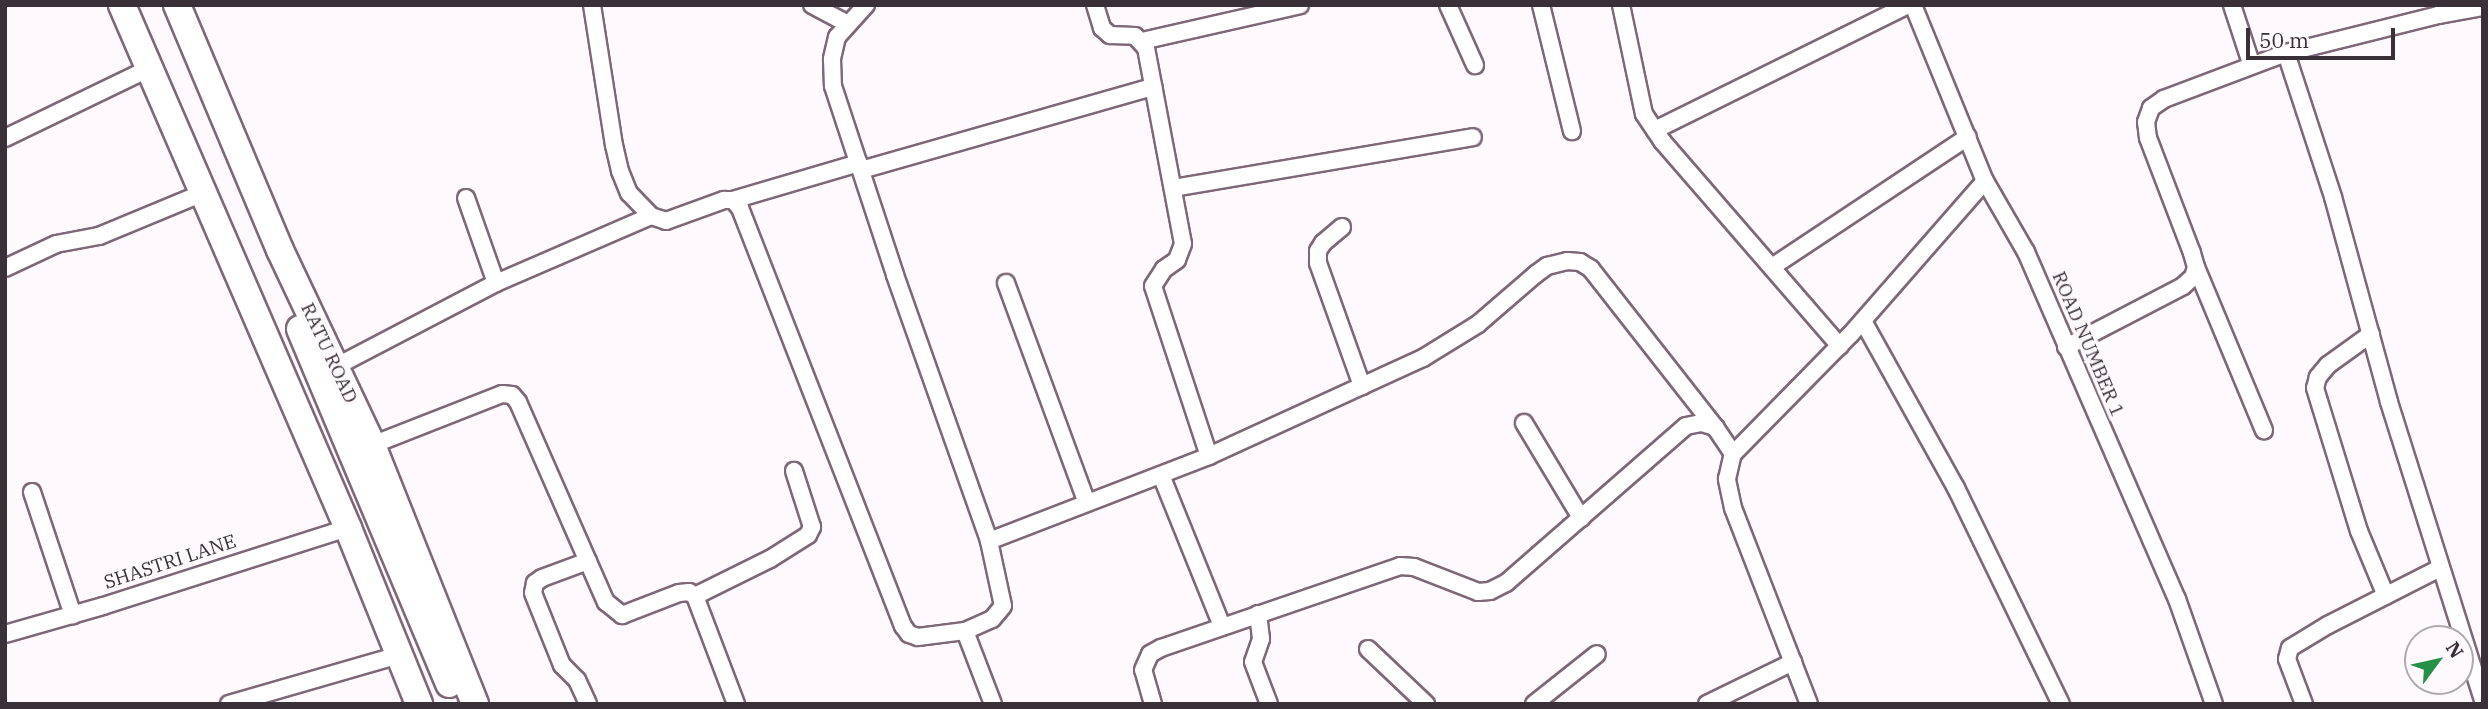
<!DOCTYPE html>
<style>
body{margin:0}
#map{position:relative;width:2488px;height:709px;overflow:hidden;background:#fef9fc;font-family:"IBM Plex Serif",serif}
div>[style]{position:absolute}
.roads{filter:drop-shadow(2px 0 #7d6878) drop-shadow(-2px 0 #7d6878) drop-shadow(0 2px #7d6878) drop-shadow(0 -2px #7d6878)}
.minor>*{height:16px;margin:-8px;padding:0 8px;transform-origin:8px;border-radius:8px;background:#fff}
.primary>*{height:26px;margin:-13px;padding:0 13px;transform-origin:13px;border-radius:13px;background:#fff}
span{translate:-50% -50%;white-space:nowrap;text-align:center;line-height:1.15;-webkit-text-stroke:7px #fef9fc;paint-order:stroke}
.street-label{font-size:19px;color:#3a3138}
.frame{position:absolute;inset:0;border:7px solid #3a3138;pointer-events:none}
.north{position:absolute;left:2404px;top:625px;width:70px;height:70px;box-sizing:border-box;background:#fef9fc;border:2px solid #b0a9ae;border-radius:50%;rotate:57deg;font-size:19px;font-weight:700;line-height:28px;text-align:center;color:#3a3138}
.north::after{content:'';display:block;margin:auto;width:24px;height:32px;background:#269048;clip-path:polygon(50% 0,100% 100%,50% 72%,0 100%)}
.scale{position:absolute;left:2246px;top:28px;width:149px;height:32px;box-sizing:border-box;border:4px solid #3a3138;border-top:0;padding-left:9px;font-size:21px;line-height:24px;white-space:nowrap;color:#3a3138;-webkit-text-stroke:5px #fef9fc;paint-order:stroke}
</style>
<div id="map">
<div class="roads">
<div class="minor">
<i style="left:592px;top:5px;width:142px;rotate:81.1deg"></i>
<i style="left:614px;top:145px;width:27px;rotate:77deg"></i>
<i style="left:620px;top:171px;width:24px;rotate:68deg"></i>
<i style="left:629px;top:193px;width:32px;rotate:46deg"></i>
<i style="left:651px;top:216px;width:16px;rotate:18deg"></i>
<i style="left:666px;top:221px;width:62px;rotate:-19.9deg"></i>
<i style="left:724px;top:200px;width:9px"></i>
<i style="left:733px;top:200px;width:11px;rotate:49deg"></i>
<i style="left:740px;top:208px;width:449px;rotate:68.7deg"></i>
<i style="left:903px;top:626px;width:10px;rotate:53deg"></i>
<i style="left:909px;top:634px;width:9px;rotate:18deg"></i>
<i style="left:918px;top:637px;width:47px;rotate:-7.3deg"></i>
<i style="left:812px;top:5px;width:41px;rotate:27.8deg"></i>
<i style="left:866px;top:5px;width:43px;rotate:132.2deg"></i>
<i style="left:837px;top:37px;width:23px;rotate:103deg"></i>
<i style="left:832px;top:59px;width:27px;rotate:88deg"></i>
<i style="left:833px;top:86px;width:199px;rotate:71.8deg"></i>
<i style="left:895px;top:275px;width:282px;rotate:70.5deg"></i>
<i style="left:989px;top:541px;width:66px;rotate:77.8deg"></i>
<i style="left:1003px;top:606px;width:17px;rotate:130deg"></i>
<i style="left:992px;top:619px;width:30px;rotate:156deg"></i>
<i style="left:965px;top:631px;width:78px;rotate:69deg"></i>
<i style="left:1095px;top:5px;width:24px;rotate:73deg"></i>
<i style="left:1102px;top:28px;width:11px;rotate:41deg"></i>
<i style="left:1110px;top:35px;width:25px;rotate:2deg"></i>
<i style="left:1135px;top:36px;width:16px;rotate:47deg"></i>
<i style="left:1146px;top:48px;width:199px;rotate:79.3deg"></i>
<i style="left:1183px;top:244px;width:17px;rotate:111deg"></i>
<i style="left:1177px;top:260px;width:16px;rotate:145deg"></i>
<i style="left:1164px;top:269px;width:20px;rotate:123deg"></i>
<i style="left:1153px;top:286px;width:179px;rotate:71.8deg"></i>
<i style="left:1448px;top:5px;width:66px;rotate:65.8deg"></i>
<i style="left:1541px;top:5px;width:130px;rotate:76.2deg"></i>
<i style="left:1621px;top:5px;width:111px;rotate:78.1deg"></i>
<i style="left:1644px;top:114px;width:34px;rotate:56deg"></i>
<i style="left:1663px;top:142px;width:270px;rotate:49.1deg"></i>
<i style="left:1913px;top:5px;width:190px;rotate:67.8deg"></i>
<i style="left:1985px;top:181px;width:82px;rotate:60deg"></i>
<i style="left:2026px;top:252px;width:378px;rotate:66.5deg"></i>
<i style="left:2177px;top:599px;width:111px;rotate:70.6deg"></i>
<i style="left:2232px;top:5px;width:61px;rotate:71.9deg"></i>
<i style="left:1142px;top:41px;width:162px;rotate:-12.8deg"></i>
<i style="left:2286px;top:53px;width:151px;rotate:71.9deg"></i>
<i style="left:2333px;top:197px;width:213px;rotate:74.7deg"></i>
<i style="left:2389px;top:402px;width:313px;rotate:72.5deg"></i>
<i style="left:1655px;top:130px;width:282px;rotate:-26.3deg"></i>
<i style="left:5px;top:138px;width:161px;rotate:-25.8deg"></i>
<i style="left:861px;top:170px;width:304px;rotate:-15.9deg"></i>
<i style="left:1173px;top:188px;width:304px;rotate:-9.6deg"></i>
<i style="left:733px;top:200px;width:131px;rotate:-16.4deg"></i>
<i style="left:1342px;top:227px;width:25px;rotate:140deg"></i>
<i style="left:1323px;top:243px;width:9px;rotate:122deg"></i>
<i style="left:1318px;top:251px;width:12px;rotate:90deg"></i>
<i style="left:1318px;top:263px;width:131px;rotate:70.3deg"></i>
<i style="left:1772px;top:267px;width:235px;rotate:-33.6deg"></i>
<i style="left:2196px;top:267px;width:177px;rotate:67.4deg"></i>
<i style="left:5px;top:268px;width:56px;rotate:-25.2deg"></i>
<i style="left:56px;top:244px;width:44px;rotate:-10.5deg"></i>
<i style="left:99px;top:236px;width:113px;rotate:-22.5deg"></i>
<i style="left:496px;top:283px;width:169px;rotate:-23.4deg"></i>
<i style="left:1006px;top:283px;width:234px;rotate:69.8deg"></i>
<i style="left:1863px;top:321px;width:191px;rotate:60.9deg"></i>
<i style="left:1956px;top:488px;width:240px;rotate:64.1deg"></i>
<i style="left:2371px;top:334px;width:53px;rotate:144.2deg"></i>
<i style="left:2328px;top:365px;width:16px;rotate:130deg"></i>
<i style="left:2318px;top:377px;width:11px;rotate:105deg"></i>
<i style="left:2315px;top:388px;width:150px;rotate:72.9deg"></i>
<i style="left:2359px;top:531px;width:70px;rotate:67.4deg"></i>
<i style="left:2066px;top:347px;width:132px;rotate:-27.5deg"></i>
<i style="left:2183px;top:286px;width:13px;rotate:-42deg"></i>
<i style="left:2193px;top:277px;width:10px;rotate:-73deg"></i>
<i style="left:2196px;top:267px;width:15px;rotate:-106deg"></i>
<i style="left:2192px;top:253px;width:123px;rotate:-110.9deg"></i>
<i style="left:2148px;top:138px;width:16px;rotate:-97deg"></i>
<i style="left:2146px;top:122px;width:15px;rotate:-70deg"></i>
<i style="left:2151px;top:108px;width:16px;rotate:-35deg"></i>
<i style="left:2164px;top:99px;width:130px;rotate:-20.7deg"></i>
<i style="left:2286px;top:53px;width:157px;rotate:-14deg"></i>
<i style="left:2438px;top:15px;width:46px;rotate:-10.1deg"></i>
<i style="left:337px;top:366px;width:179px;rotate:-27.6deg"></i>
<i style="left:496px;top:283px;width:90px;rotate:-109.4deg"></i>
<i style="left:1524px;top:423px;width:111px;rotate:59deg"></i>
<i style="left:372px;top:445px;width:140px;rotate:-21.4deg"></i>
<i style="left:502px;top:394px;width:10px;rotate:6deg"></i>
<i style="left:512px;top:395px;width:9px;rotate:49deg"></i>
<i style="left:518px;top:402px;width:219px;rotate:66.3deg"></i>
<i style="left:606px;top:602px;width:21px;rotate:39deg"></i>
<i style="left:622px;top:615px;width:61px;rotate:-21.1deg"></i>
<i style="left:679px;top:593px;width:10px;rotate:-6deg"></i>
<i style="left:689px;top:592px;width:7px;rotate:34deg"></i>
<i style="left:695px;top:596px;width:116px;rotate:69.2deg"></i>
<i style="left:1161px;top:475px;width:163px;rotate:68deg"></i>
<i style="left:32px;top:492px;width:130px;rotate:71.6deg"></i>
<i style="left:989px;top:541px;width:236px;rotate:-21.1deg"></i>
<i style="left:1209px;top:456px;width:235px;rotate:-24.6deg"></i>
<i style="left:1423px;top:358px;width:65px;rotate:-31.7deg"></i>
<i style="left:1478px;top:324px;width:77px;rotate:-40.8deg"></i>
<i style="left:1536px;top:274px;width:14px;rotate:-36deg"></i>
<i style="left:1547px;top:266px;width:21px;rotate:-14deg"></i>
<i style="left:1567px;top:261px;width:13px;rotate:4deg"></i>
<i style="left:1580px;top:262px;width:13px;rotate:32deg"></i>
<i style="left:1591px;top:269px;width:201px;rotate:51.9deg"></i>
<i style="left:588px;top:561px;width:49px;rotate:159.7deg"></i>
<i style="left:542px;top:578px;width:9px;rotate:144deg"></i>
<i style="left:535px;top:583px;width:10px;rotate:101deg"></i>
<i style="left:533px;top:593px;width:78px;rotate:68.1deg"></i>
<i style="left:562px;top:665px;width:21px;rotate:45deg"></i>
<i style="left:577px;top:680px;width:26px;rotate:65deg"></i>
<i style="left:695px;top:596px;width:84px;rotate:-26.3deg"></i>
<i style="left:770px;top:559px;width:45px;rotate:-32.3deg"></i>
<i style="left:808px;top:535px;width:9px;rotate:-63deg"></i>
<i style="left:812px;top:527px;width:59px;rotate:-107.8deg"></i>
<i style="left:1258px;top:614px;width:25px;rotate:83deg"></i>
<i style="left:1261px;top:639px;width:24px;rotate:109deg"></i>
<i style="left:1253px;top:662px;width:45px;rotate:69.1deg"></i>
<i style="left:5px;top:634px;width:102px;rotate:-15.9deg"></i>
<i style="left:103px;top:606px;width:257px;rotate:-17.7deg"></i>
<i style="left:1368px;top:649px;width:80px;rotate:43.5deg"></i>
<i style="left:229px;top:704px;width:177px;rotate:-16.1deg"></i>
<i style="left:1153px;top:704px;width:35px;rotate:-106deg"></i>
<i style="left:1143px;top:670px;width:17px;rotate:-66deg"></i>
<i style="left:1150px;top:654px;width:13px;rotate:-29deg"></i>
<i style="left:1161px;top:648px;width:253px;rotate:-18.9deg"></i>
<i style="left:1400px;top:566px;width:14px;rotate:4deg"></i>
<i style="left:1414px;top:567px;width:69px;rotate:21.3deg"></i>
<i style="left:1478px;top:592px;width:12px;rotate:-5deg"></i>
<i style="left:1490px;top:591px;width:18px;rotate:-27deg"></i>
<i style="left:1506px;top:583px;width:239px;rotate:-41.1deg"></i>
<i style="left:1686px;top:426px;width:16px;rotate:-11deg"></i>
<i style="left:1702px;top:423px;width:14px;rotate:17deg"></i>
<i style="left:1715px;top:427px;width:32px;rotate:56deg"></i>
<i style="left:1534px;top:704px;width:80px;rotate:-38.4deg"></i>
<i style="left:1707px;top:704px;width:96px;rotate:-26deg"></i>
<i style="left:1809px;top:704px;width:210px;rotate:-111.2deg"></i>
<i style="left:1733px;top:508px;width:30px;rotate:-102deg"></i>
<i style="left:1727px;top:479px;width:26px;rotate:-77deg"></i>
<i style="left:1733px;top:454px;width:168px;rotate:-45.5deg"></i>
<i style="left:1851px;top:334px;width:203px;rotate:-48.8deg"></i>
<i style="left:2304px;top:704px;width:48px;rotate:-110.7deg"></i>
<i style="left:2287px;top:659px;width:11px;rotate:-75deg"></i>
<i style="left:2290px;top:648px;width:44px;rotate:-31.2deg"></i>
<i style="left:2328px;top:625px;width:126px;rotate:-27deg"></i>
</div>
<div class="primary">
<i style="left:122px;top:5px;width:570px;rotate:66.63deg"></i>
<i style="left:348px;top:528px;width:190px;rotate:68deg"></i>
<i style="left:177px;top:5px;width:266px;rotate:67.2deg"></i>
<i style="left:280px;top:250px;width:216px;rotate:64.7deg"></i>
<i style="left:372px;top:445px;width:279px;rotate:68.3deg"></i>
<i style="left:300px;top:329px;width:385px;rotate:67.2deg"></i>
</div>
</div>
<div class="street-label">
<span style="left:2088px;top:344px;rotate:67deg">ROAD NUMBER 1</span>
<span style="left:329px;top:353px;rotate:65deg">RATU ROAD</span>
<span style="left:170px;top:562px;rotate:-18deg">SHASTRI LANE</span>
</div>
<div class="frame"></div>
<div class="north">N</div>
<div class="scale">50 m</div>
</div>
